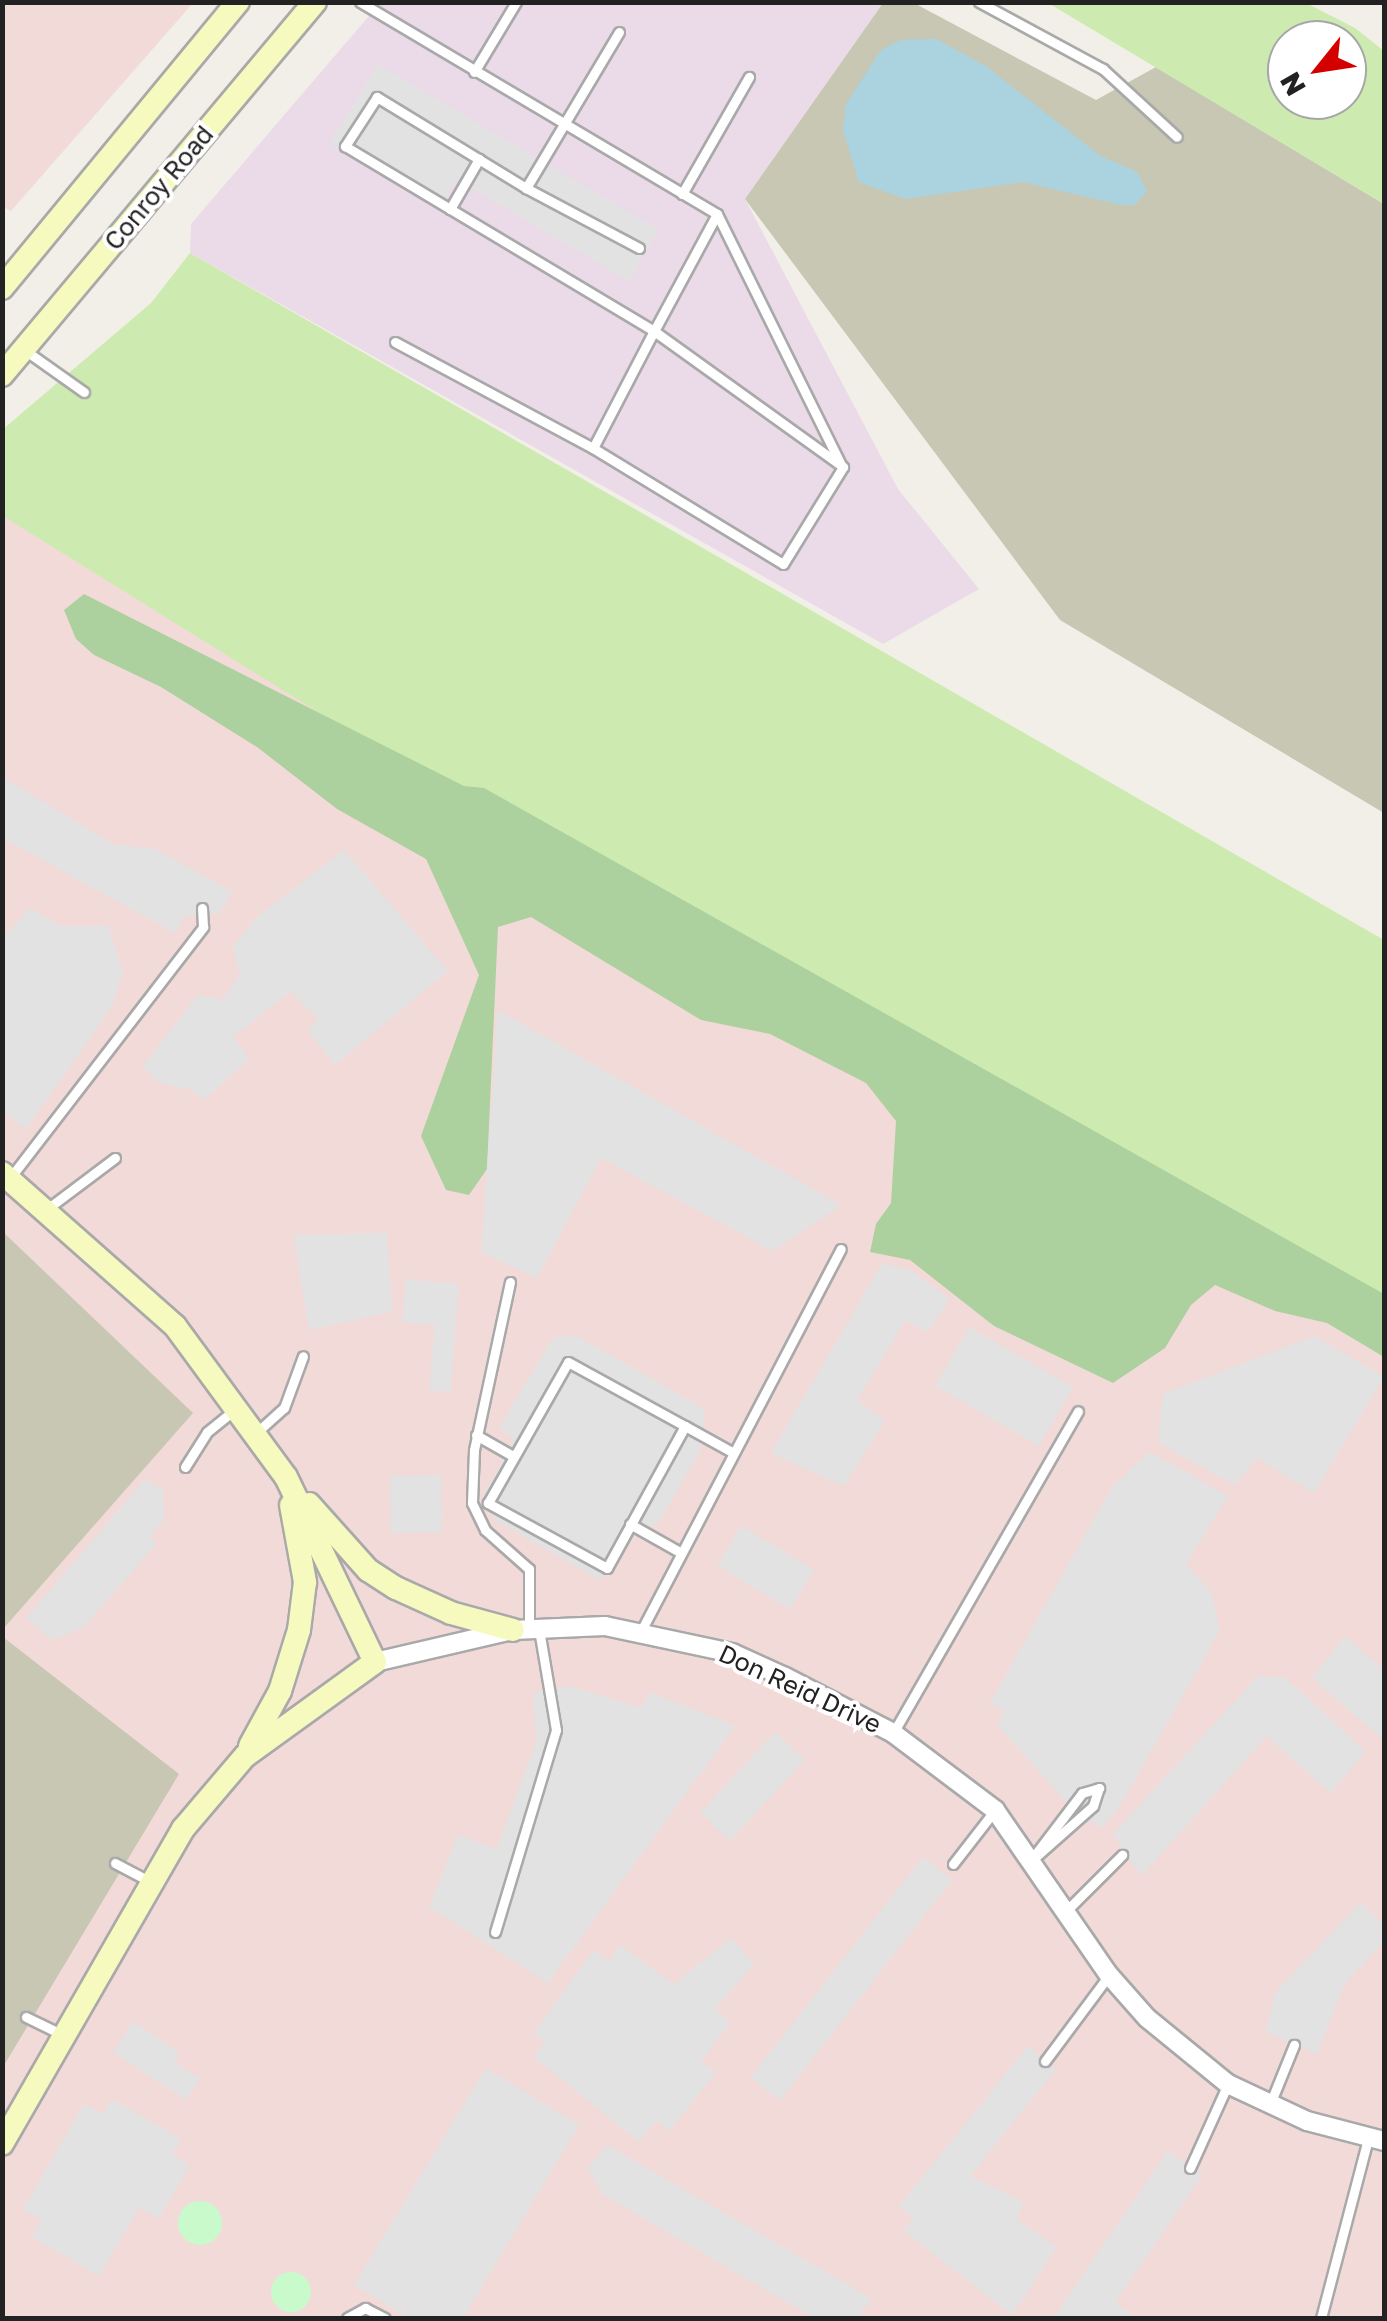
<!DOCTYPE html>
<style>
body{margin:0}
#map{position:relative;width:1387px;height:2321px;overflow:hidden;background:#f2efe9;font-family:"Golos Text",sans-serif}
div>[style]{position:absolute}
.commercial>*{inset:0;background:#f2dad9}
.industrial>*{inset:0;background:#ebdbe8}
.construction>*{inset:0;background:#c7c7b4}
.grass>*{inset:0;background:#cdebb0}
.forest>*{inset:0;background:#add19e}
.park>*{inset:0;background:#c8facc}
.round{border-radius:50%}
.parking>*{inset:0;background:#e2e2e2;transform-origin:0 0}
.water>*{inset:0;background:#aad3df}
.roads{filter:drop-shadow(2px 0 #a9a9a9) drop-shadow(-2px 0 #a9a9a9) drop-shadow(0 2px #a9a9a9) drop-shadow(0 -2px #a9a9a9)}
.lane>*{height:9px;margin:-4.5px;padding:0 4.5px;transform-origin:4.5px;border-radius:4.5px;background:#fff}
.street>*{height:18px;margin:-9px;padding:0 9px;transform-origin:9px;border-radius:9px;background:#fff}
.secondary>*{height:22px;margin:-11px;padding:0 11px;transform-origin:11px;border-radius:11px;background:#f7fabf}
span{translate:-50% -50%;white-space:nowrap;text-align:center;line-height:1.15;-webkit-text-stroke:8px #fff;paint-order:stroke}
.street-label{font-size:25px;color:#222}
.frame{position:absolute;inset:0;border:5px solid #222;pointer-events:none}
.north{position:absolute;left:1267px;top:20px;width:100px;height:100px;box-sizing:border-box;background:#fff;border:2px solid #a7a7a7;border-radius:50%;rotate:240deg;font-size:28px;font-weight:700;line-height:40px;text-align:center;color:#222}
.north::after{content:'';display:block;margin:auto;width:35px;height:45px;background:#d40000;clip-path:polygon(50% 0,100% 100%,50% 72%,0 100%)}
</style>
<div id="map">
<div class="commercial">
<i style="clip-path:polygon(3px 3px,193px 3px,11px 211px,3px 207px)"></i>
<i style="clip-path:polygon(2px 515px,1384px 1339px,1384px 2318px,3px 2318px)"></i>
</div>
<div class="industrial">
<i style="clip-path:polygon(380px 3px,883px 3px,745px 199px,898px 489px,979px 589px,883px 644px,190px 253px,191px 224px)"></i>
</div>
<div class="construction">
<i style="clip-path:polygon(912px 2px,1096px 100px,1156px 67px,1384px 204px,1384px 813px,1060px 620px,745px 199px,883px 3px)"></i>
<i style="clip-path:polygon(3px 1232px,193px 1413px,3px 1629px)"></i>
<i style="clip-path:polygon(3px 1637px,179px 1774px,3px 2067px)"></i>
</div>
<div class="grass">
<i style="clip-path:polygon(evenodd,1048px 3px,1306px 3px,1355px 28px,1384px 51px,1384px 204px,1048px 3px,1287px 40px,1347px 40px,1347px 100px,1287px 100px,1287px 40px)"></i>
<i style="clip-path:polygon(190px 253px,1384px 940px,1384px 1351px,888px 1067px,3px 516px,2px 430px,151px 303px)"></i>
</div>
<div class="forest">
<i style="clip-path:polygon(84px 594px,464px 786px,484px 788px,1384px 1294px,1384px 1357px,1327px 1323px,1275px 1311px,1215px 1285px,1191px 1305px,1165px 1348px,1113px 1383px,994px 1326px,910px 1260px,870px 1252px,876px 1224px,891px 1203px,896px 1121px,866px 1083px,770px 1034px,701px 1020px,531px 917px,498px 927px,487px 1169px,469px 1195px,446px 1190px,421px 1136px,479px 975px,426px 859px,337px 809px,257px 747px,161px 687px,94px 655px,76px 639px,64px 610px)"></i>
</div>
<div class="park">
<i class="round" style="left:178px;top:2201px;width:44px;height:44px"></i>
<i class="round" style="left:271px;top:2272px;width:40px;height:40px"></i>
</div>
<div class="parking">
<i style="clip-path:polygon(377px 64px,659px 230px,629px 281px,456px 179px,438px 209px,330px 145px)"></i>
<i style="clip-path:polygon(2px 777px,113px 844px,155px 849px,233px 892px,218px 913px,185px 916px,175px 933px,3px 838px)"></i>
<i style="clip-path:polygon(344px 850px,448px 971px,335px 1065px,308px 1031px,318px 1018px,290px 992px,233px 1037px,249px 1059px,204px 1100px,190px 1089px,159px 1083px,143px 1067px,198px 994px,222px 1000px,240px 975px,233px 946px,256px 918px)"></i>
<i style="clip-path:polygon(30px 908px,60px 926px,108px 926px,123px 971px,112px 1006px,26px 1129px,3px 1112px,2px 939px)"></i>
<i style="clip-path:polygon(498px 1010px,841px 1205px,773px 1251px,601px 1158px,537px 1278px,481px 1252px)"></i>
<i style="clip-path:polygon(387px 1233px,392px 1312px,309px 1330px,294px 1235px)"></i>
<i style="clip-path:polygon(882px 1264px,908px 1269px,950px 1299px,927px 1332px,905px 1321px,857px 1400px,885px 1421px,844px 1486px,771px 1453px)"></i>
<i style="clip-path:polygon(406px 1279px,459px 1284px,450px 1392px,429px 1390px,435px 1325px,402px 1322px)"></i>
<i style="left:969px;top:1327px;width:120px;height:68px;rotate:30deg"></i>
<i style="clip-path:polygon(575px 1335px,705px 1409px,699px 1453px,660px 1520px,633px 1539px,600px 1580px,495px 1520px,484px 1495px,514px 1439px,499px 1428px,553px 1338px)"></i>
<i style="clip-path:polygon(1315px 1336px,1384px 1377px,1314px 1493px,1257px 1458px,1235px 1485px,1158px 1442px,1163px 1394px)"></i>
<i style="clip-path:polygon(1149px 1452px,1228px 1496px,1186px 1564px,1211px 1592px,1220px 1630px,1117px 1811px,1100px 1828px,1066px 1802px,997px 1724px,1005px 1711px,990px 1703px,1112px 1487px)"></i>
<i style="left:441px;top:1475px;width:57px;height:51px;rotate:89deg"></i>
<i style="clip-path:polygon(144px 1480px,163px 1489px,164px 1520px,150px 1537px,157px 1543px,84px 1627px,52px 1640px,26px 1618px)"></i>
<i style="left:741px;top:1526px;width:85px;height:46px;rotate:31deg"></i>
<i style="clip-path:polygon(1345px 1636px,1384px 1670px,1384px 1740px,1312px 1678px)"></i>
<i style="clip-path:polygon(1258px 1676px,1286px 1678px,1366px 1752px,1330px 1793px,1267px 1736px,1141px 1876px,1113px 1834px)"></i>
<i style="clip-path:polygon(569px 1686px,642px 1708px,649px 1692px,735px 1726px,548px 1983px,429px 1907px,458px 1835px,497px 1849px,536px 1742px,533px 1692px)"></i>
<i style="left:775px;top:1732px;width:41px;height:110px;rotate:43deg"></i>
<i style="left:923px;top:1857px;width:37px;height:280px;rotate:38deg"></i>
<i style="clip-path:polygon(1361px 1902px,1384px 1926px,1384px 1942px,1344px 1985px,1317px 2054px,1266px 2032px,1275px 1992px)"></i>
<i style="clip-path:polygon(731px 1938px,754px 1964px,715px 2009px,730px 2023px,701px 2061px,716px 2073px,669px 2131px,656px 2121px,639px 2142px,534px 2057px,544px 2042px,534px 2032px,594px 1950px,609px 1961px,619px 1945px,674px 1984px)"></i>
<i style="clip-path:polygon(133px 2022px,180px 2053px,174px 2062px,200px 2079px,186px 2100px,113px 2052px)"></i>
<i style="clip-path:polygon(1028px 2046px,1056px 2069px,970px 2176px,1023px 2202px,1017px 2219px,1057px 2247px,1012px 2315px,904px 2231px,913px 2218px,899px 2206px)"></i>
<i style="clip-path:polygon(486px 2068px,579px 2125px,463px 2318px,409px 2318px,354px 2285px)"></i>
<i style="clip-path:polygon(112px 2099px,181px 2139px,172px 2154px,190px 2165px,159px 2218px,139px 2208px,99px 2276px,32px 2237px,42px 2220px,23px 2209px,84px 2104px,103px 2114px)"></i>
<i style="clip-path:polygon(607px 2145px,871px 2298px,859px 2318px,814px 2318px,602px 2194px,588px 2169px)"></i>
<i style="clip-path:polygon(1168px 2151px,1202px 2175px,1115px 2303px,1137px 2318px,1053px 2318px)"></i>
</div>
<div class="water">
<i style="clip-path:polygon(936px 39px,986px 66px,1099px 155px,1137px 172px,1147px 191px,1135px 205px,1121px 205px,1023px 182px,905px 199px,859px 182px,843px 130px,846px 104px,881px 50px,901px 40px)"></i>
</div>
<div class="roads">
<div class="lane">
<i style="left:360px;top:2px;width:415px;rotate:30.7deg"></i>
<i style="left:717px;top:214px;width:280px;rotate:63.7deg"></i>
<i style="left:979px;top:2px;width:141px;rotate:28.4deg"></i>
<i style="left:1103px;top:69px;width:100px;rotate:42.6deg"></i>
<i style="left:619px;top:32px;width:182px;rotate:120.8deg"></i>
<i style="left:526px;top:188px;width:175px;rotate:-148.6deg"></i>
<i style="left:377px;top:97px;width:59px;rotate:123.1deg"></i>
<i style="left:345px;top:146px;width:360px;rotate:30.9deg"></i>
<i style="left:654px;top:331px;width:133px;rotate:-61.7deg"></i>
<i style="left:474px;top:72px;width:82px;rotate:-59deg"></i>
<i style="left:526px;top:188px;width:128px;rotate:28deg"></i>
<i style="left:682px;top:194px;width:135px;rotate:-60.2deg"></i>
<i style="left:450px;top:209px;width:58px;rotate:-59.9deg"></i>
<i style="left:654px;top:331px;width:233px;rotate:35.7deg"></i>
<i style="left:843px;top:467px;width:114px;rotate:121.7deg"></i>
<i style="left:783px;top:564px;width:223px;rotate:-148.6deg"></i>
<i style="left:593px;top:448px;width:132px;rotate:-62.5deg"></i>
<i style="left:395px;top:342px;width:225px;rotate:28.2deg"></i>
<i style="left:26px;top:351px;width:71px;rotate:35.3deg"></i>
<i style="left:10px;top:1178px;width:317px;rotate:-52.4deg"></i>
<i style="left:203px;top:927px;width:19px;rotate:-93deg"></i>
<i style="left:47px;top:1209px;width:85px;rotate:-36.9deg"></i>
<i style="left:510px;top:1282px;width:172px;rotate:102.1deg"></i>
<i style="left:474px;top:1450px;width:53px;rotate:92.2deg"></i>
<i style="left:472px;top:1503px;width:30px;rotate:64deg"></i>
<i style="left:485px;top:1530px;width:59px;rotate:41.6deg"></i>
<i style="left:529px;top:1569px;width:60px;rotate:90deg"></i>
<i style="left:568px;top:1362px;width:133px;rotate:28.7deg"></i>
<i style="left:685px;top:1426px;width:162px;rotate:118.8deg"></i>
<i style="left:607px;top:1568px;width:136px;rotate:-151.4deg"></i>
<i style="left:488px;top:1503px;width:162px;rotate:-60.4deg"></i>
<i style="left:685px;top:1426px;width:54px;rotate:29deg"></i>
<i style="left:257px;top:1432px;width:36px;rotate:-42deg"></i>
<i style="left:284px;top:1408px;width:55px;rotate:-69.9deg"></i>
<i style="left:476px;top:1435px;width:43px;rotate:29.6deg"></i>
<i style="left:185px;top:1467px;width:41px;rotate:-57.8deg"></i>
<i style="left:207px;top:1432px;width:35px;rotate:-39deg"></i>
<i style="left:630px;top:1524px;width:55px;rotate:29.4deg"></i>
<i style="left:641px;top:1631px;width:431px;rotate:-62.4deg"></i>
<i style="left:893px;top:1733px;width:371px;rotate:-60.1deg"></i>
<i style="left:1031px;top:1860px;width:84px;rotate:-52.7deg"></i>
<i style="left:1082px;top:1793px;width:18px;rotate:-16deg"></i>
<i style="left:1031px;top:1861px;width:83px;rotate:-41.6deg"></i>
<i style="left:1093px;top:1806px;width:19px;rotate:-72deg"></i>
<i style="left:115px;top:1863px;width:41px;rotate:27.8deg"></i>
<i style="left:953px;top:1864px;width:68px;rotate:-52.1deg"></i>
<i style="left:1065px;top:1912px;width:81px;rotate:-45deg"></i>
<i style="left:495px;top:1932px;width:211px;rotate:-73.2deg"></i>
<i style="left:556px;top:1730px;width:101px;rotate:-99.6deg"></i>
<i style="left:26px;top:2017px;width:41px;rotate:25.9deg"></i>
<i style="left:1045px;top:2061px;width:107px;rotate:-53.3deg"></i>
<i style="left:1270px;top:2104px;width:64px;rotate:-67.9deg"></i>
<i style="left:1190px;top:2168px;width:92px;rotate:-65.7deg"></i>
<i style="left:347px;top:2318px;width:21px;rotate:-29deg"></i>
<i style="left:365px;top:2308px;width:22px;rotate:27deg"></i>
<i style="left:1321px;top:2318px;width:185px;rotate:-75.3deg"></i>
</div>
<div class="street">
<i style="left:375px;top:1662px;width:142px;rotate:-13.1deg"></i>
<i style="left:513px;top:1630px;width:92px;rotate:-2.5deg"></i>
<i style="left:605px;top:1626px;width:130px;rotate:12deg"></i>
<i style="left:732px;top:1653px;width:58px;rotate:24.4deg"></i>
<i style="left:785px;top:1677px;width:122px;rotate:27.4deg"></i>
<i style="left:893px;top:1733px;width:128px;rotate:37deg"></i>
<i style="left:995px;top:1810px;width:201px;rotate:55.4deg"></i>
<i style="left:1109px;top:1975px;width:57px;rotate:48.5deg"></i>
<i style="left:1147px;top:2018px;width:104px;rotate:39.2deg"></i>
<i style="left:1228px;top:2084px;width:87px;rotate:25.1deg"></i>
<i style="left:1307px;top:2121px;width:80px;rotate:14.6deg"></i>
</div>
<div class="secondary">
<i style="left:2px;top:288px;width:371px;rotate:-50.5deg"></i>
<i style="left:2px;top:375px;width:487px;rotate:-50deg"></i>
<i style="left:2px;top:1173px;width:231px;rotate:41.5deg"></i>
<i style="left:175px;top:1326px;width:187px;rotate:53.7deg"></i>
<i style="left:286px;top:1477px;width:205px;rotate:64.3deg"></i>
<i style="left:375px;top:1662px;width:160px;rotate:144.1deg"></i>
<i style="left:245px;top:1756px;width:96px;rotate:130.3deg"></i>
<i style="left:183px;top:1829px;width:363px;rotate:119.9deg"></i>
<i style="left:309px;top:1504px;width:89px;rotate:48.2deg"></i>
<i style="left:368px;top:1570px;width:33px;rotate:33deg"></i>
<i style="left:396px;top:1588px;width:60px;rotate:24.4deg"></i>
<i style="left:451px;top:1613px;width:64px;rotate:15.3deg"></i>
<i style="left:250px;top:1746px;width:63px;rotate:-61.4deg"></i>
<i style="left:280px;top:1691px;width:64px;rotate:-72.7deg"></i>
<i style="left:299px;top:1630px;width:48px;rotate:-82.9deg"></i>
<i style="left:305px;top:1582px;width:78px;rotate:-100.3deg"></i>
</div>
</div>
<div class="street-label">
<span style="left:159px;top:188px;rotate:-50deg">Conroy Road</span>
<span style="left:800px;top:1689px;rotate:25deg">Don Reid Drive</span>
</div>
<div class="frame"></div>
<div class="north">N</div>
</div>
